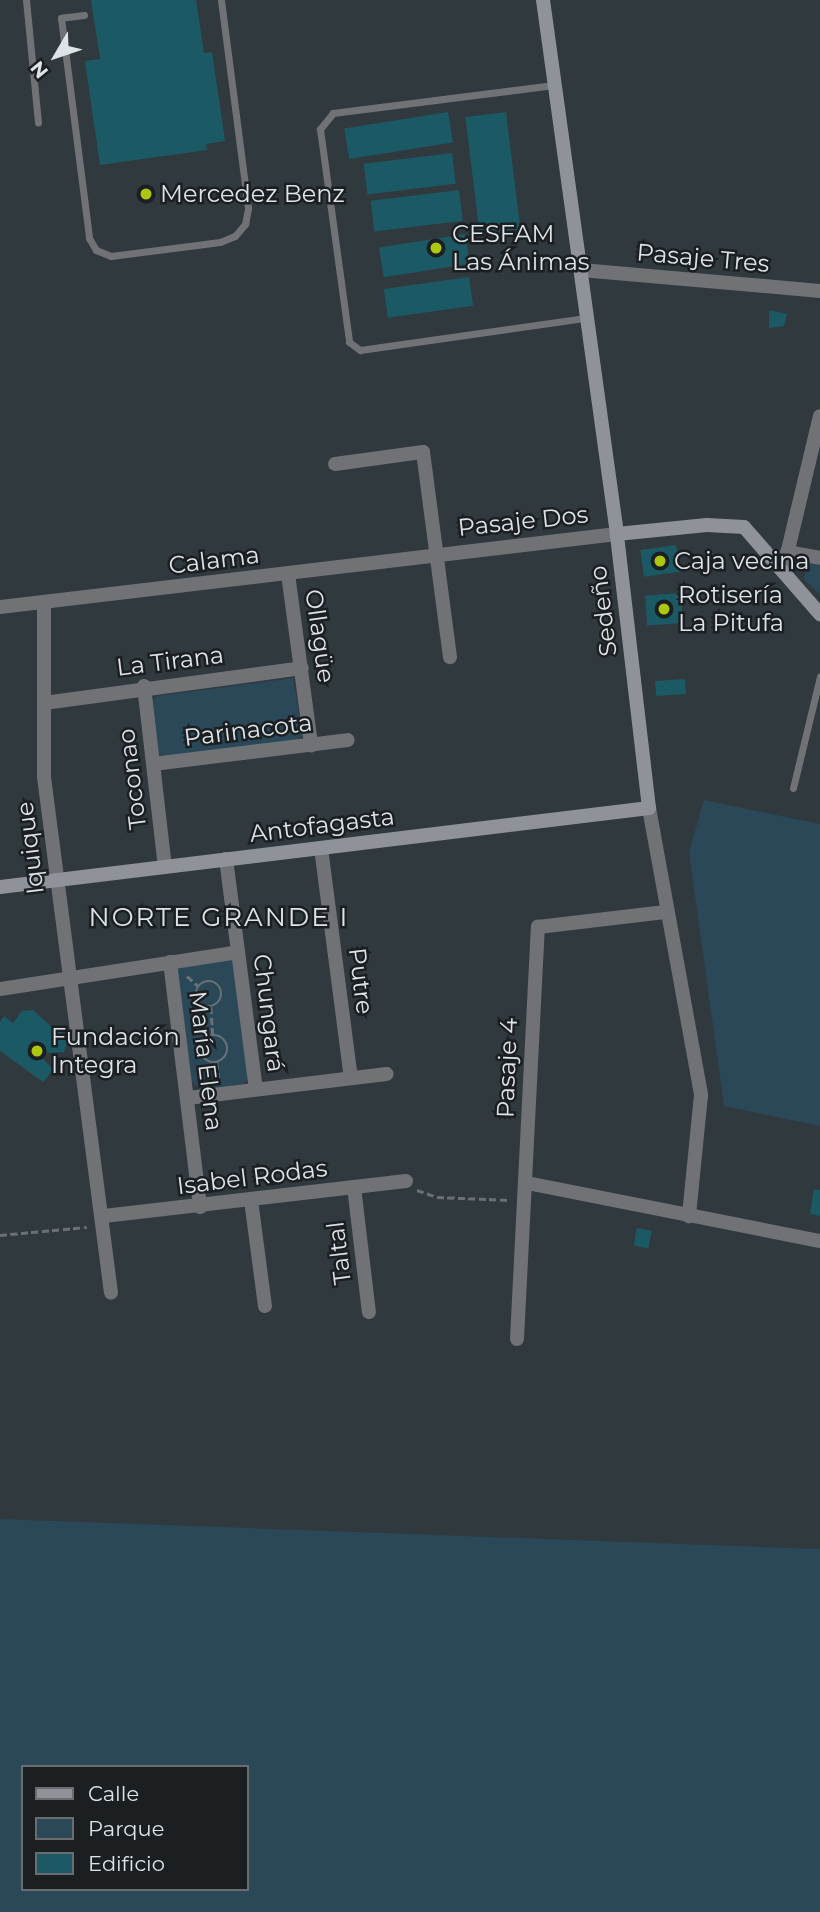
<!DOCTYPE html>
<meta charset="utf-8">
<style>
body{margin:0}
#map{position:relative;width:820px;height:1912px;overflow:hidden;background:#30393e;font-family:Montserrat,sans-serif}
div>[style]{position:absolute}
.green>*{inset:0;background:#2a4857}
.building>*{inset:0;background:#1b5a64;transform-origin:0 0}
.path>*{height:2.5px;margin-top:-1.25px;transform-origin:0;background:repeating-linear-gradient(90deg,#697176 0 7px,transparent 0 10.5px)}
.path>.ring{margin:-1.25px;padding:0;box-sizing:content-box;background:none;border:2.5px solid #697176;border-radius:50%}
.lane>*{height:7px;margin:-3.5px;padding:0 3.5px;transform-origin:3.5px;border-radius:3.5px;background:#707276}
.street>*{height:14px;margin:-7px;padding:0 7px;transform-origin:7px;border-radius:7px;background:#707276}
.secondary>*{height:14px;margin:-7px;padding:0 7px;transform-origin:7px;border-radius:7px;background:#8f9399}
.dots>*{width:19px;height:19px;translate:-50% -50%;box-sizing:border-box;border:4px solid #1b1f22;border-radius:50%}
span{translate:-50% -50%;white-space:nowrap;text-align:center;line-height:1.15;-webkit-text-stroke:5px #1b1f22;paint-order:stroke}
.poi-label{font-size:24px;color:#dde3e6}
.left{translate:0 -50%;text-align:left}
.street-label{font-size:24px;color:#dde3e6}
.neighbourhood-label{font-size:26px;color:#dde3e6;letter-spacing:2px}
.legend{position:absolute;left:21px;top:1765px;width:228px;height:126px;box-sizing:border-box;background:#1b1f22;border:2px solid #696d70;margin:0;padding:9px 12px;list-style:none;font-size:21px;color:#dde3e6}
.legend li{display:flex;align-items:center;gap:14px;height:35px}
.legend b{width:35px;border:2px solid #696d70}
.north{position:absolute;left:21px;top:21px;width:70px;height:70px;-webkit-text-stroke:5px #1b1f22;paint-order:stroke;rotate:231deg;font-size:19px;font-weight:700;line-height:28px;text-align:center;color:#dde3e6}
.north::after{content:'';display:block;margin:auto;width:24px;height:32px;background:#dde3e6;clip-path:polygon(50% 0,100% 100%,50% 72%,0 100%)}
</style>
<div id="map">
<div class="green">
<i style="clip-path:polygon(806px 562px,820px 565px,820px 594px,804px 580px)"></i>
<i style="clip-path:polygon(293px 678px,303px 735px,295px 742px,166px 758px,158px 753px,150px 703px,157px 696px)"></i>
<i style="clip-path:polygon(704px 800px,820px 824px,820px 1126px,724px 1106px,689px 852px)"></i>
<i style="clip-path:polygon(228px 957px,233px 961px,250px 1076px,244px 1084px,201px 1090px,191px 1081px,177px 970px,182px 963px)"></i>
<i style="clip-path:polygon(evenodd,0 1519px,820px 1549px,820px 1912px,0 1912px,0 1519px,23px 1767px,247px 1767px,247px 1889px,23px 1889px,23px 1767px)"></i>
</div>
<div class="building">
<i style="clip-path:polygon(91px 0,196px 0,204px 53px,212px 52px,225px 141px,206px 144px,207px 150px,100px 165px,85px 61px,100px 59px)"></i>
<i style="left:448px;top:112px;width:31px;height:105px;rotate:81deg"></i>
<i style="left:506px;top:112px;width:118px;height:41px;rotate:83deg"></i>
<i style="left:452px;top:153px;width:31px;height:89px;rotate:83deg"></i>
<i style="left:459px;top:190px;width:31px;height:89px;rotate:83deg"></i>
<i style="left:465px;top:234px;width:30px;height:87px;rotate:81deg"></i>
<i style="left:469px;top:277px;width:29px;height:86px;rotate:82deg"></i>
<i style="clip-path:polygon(769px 310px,787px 314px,784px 326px,769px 328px)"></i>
<i style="left:676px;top:545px;width:27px;height:36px;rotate:82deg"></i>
<i style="left:681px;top:593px;width:30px;height:36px;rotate:86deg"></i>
<i style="left:685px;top:679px;width:15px;height:30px;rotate:86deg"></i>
<i style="clip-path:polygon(33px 1010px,54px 1029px,57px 1026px,68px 1041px,64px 1052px,48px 1053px,33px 1040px,28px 1046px,54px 1069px,43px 1082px,0 1051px,0 1022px,4px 1016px,13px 1023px,22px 1011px)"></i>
<i style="clip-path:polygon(814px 1189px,820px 1190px,820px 1216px,810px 1214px)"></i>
<i style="left:637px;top:1228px;width:15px;height:18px;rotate:11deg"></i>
</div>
<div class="path">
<i style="left:187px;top:976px;width:15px;rotate:42deg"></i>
<i class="ring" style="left:196px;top:981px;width:23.5px;height:23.5px"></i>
<i style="left:211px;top:1007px;width:28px;rotate:86deg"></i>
<i class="ring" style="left:200px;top:1035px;width:25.5px;height:25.5px"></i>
<i style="left:217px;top:1062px;width:18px;rotate:84deg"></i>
<i style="left:417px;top:1190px;width:21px;rotate:19deg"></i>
<i style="left:437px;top:1197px;width:73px;rotate:2.4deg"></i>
<i style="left:0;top:1235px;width:87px;rotate:-5.3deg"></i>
</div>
<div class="lane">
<i style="left:26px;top:0;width:123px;rotate:84.4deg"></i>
<i style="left:84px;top:15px;width:23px;rotate:173deg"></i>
<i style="left:61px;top:18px;width:222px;rotate:82.7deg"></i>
<i style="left:89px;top:238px;width:14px;rotate:60deg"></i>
<i style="left:96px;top:250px;width:16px;rotate:22deg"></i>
<i style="left:111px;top:256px;width:110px;rotate:-7.3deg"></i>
<i style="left:220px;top:242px;width:16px;rotate:-22deg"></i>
<i style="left:235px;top:236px;width:16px;rotate:-50deg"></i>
<i style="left:245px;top:224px;width:16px;rotate:-79deg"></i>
<i style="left:248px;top:208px;width:210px;rotate:-97.4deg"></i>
<i style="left:554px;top:85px;width:223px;rotate:172.8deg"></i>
<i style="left:333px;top:113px;width:21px;rotate:129deg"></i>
<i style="left:320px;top:129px;width:215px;rotate:82.2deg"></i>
<i style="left:349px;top:342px;width:14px;rotate:36deg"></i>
<i style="left:360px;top:350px;width:228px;rotate:-8.1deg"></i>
<i style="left:793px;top:788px;width:115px;rotate:-76.4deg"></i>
</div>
<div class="street">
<i style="left:581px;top:270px;width:240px;rotate:5deg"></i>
<i style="left:335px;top:464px;width:89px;rotate:-7.8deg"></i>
<i style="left:423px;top:452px;width:207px;rotate:82.5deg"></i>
<i style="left:787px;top:552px;width:34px;rotate:10deg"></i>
<i style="left:783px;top:571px;width:159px;rotate:-76.6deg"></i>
<i style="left:288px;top:574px;width:173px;rotate:82.3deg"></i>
<i style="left:44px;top:604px;width:173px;rotate:90deg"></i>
<i style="left:44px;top:777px;width:520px;rotate:82.6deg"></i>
<i style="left:0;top:607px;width:621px;rotate:-6.75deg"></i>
<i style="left:144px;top:686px;width:182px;rotate:83.4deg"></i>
<i style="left:44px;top:703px;width:260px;rotate:-7.7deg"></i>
<i style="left:153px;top:764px;width:196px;rotate:-7deg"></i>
<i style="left:649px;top:808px;width:292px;rotate:79.7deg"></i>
<i style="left:701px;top:1095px;width:122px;rotate:95.7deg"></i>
<i style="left:321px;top:848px;width:232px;rotate:82.6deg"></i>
<i style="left:226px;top:859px;width:232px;rotate:82.6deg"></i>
<i style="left:170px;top:962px;width:247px;rotate:83deg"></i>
<i style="left:0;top:989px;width:241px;rotate:-8.8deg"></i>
<i style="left:188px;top:1098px;width:200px;rotate:-6.9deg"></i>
<i style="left:527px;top:1183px;width:299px;rotate:11.2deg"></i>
<i style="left:354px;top:1187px;width:126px;rotate:83.2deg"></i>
<i style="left:251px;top:1200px;width:107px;rotate:82.5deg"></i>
<i style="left:104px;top:1216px;width:304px;rotate:-6.6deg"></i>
<i style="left:517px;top:1339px;width:413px;rotate:-87.1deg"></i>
<i style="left:538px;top:927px;width:128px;rotate:-6.7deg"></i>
</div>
<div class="secondary">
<i style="left:617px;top:534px;width:90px;rotate:-5.7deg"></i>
<i style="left:707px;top:525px;width:37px;rotate:3deg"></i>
<i style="left:744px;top:527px;width:116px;rotate:48.9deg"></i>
<i style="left:0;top:887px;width:654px;rotate:-6.94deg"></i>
<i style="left:649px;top:808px;width:276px;rotate:-96.7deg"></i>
<i style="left:617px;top:534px;width:539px;rotate:-97.89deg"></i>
</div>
<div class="dots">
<i style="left:146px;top:194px;background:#adc610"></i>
<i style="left:436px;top:248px;background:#adc610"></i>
<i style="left:660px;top:561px;background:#adc610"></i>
<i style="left:664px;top:609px;background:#adc610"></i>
<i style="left:37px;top:1051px;background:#adc610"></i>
</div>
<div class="poi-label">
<span class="left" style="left:160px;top:194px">Mercedez Benz</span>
<span class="left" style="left:452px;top:248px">CESFAM<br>Las Ánimas</span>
<span class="left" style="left:674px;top:561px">Caja vecina</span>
<span class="left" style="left:678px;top:609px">Rotisería<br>La Pitufa</span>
<span class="left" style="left:51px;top:1051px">Fundación<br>Integra</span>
</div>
<div class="street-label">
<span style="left:703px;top:258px;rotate:5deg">Pasaje Tres</span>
<span style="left:523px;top:521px;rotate:-6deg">Pasaje Dos</span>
<span style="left:214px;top:560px;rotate:-7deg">Calama</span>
<span style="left:603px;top:611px;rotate:-97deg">Sedeño</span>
<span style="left:320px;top:636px;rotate:82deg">Ollagüe</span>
<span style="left:170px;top:661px;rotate:-7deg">La Tirana</span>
<span style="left:248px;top:730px;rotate:-7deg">Parinacota</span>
<span style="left:132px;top:779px;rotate:-97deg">Toconao</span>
<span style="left:322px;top:825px;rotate:-7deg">Antofagasta</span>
<span style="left:30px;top:848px;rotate:-97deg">Iquique</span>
<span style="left:361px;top:981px;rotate:83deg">Putre</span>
<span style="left:269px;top:1013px;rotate:83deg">Chungará</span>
<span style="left:206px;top:1061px;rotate:83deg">María Elena</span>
<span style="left:507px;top:1068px;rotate:-88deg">Pasaje 4</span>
<span style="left:252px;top:1177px;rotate:-7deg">Isabel Rodas</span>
<span style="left:339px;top:1253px;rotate:-97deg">Taltal</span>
</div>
<div class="neighbourhood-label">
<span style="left:219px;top:918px">NORTE GRANDE I</span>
</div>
<ul class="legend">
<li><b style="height:9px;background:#8f9399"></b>Calle</li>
<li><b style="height:19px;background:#2a4857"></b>Parque</li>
<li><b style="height:19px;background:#1b5a64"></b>Edificio</li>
</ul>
<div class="north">N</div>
</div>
